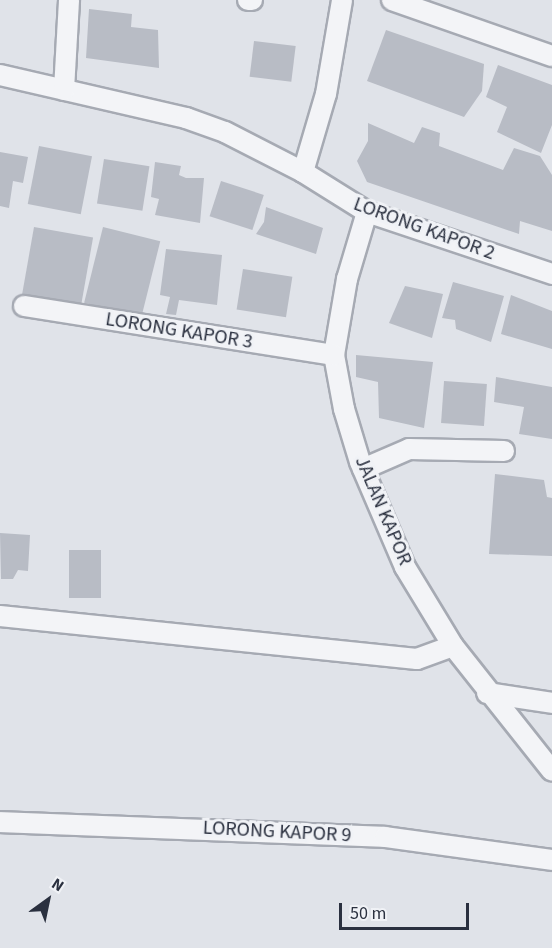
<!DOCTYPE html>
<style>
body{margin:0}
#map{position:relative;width:552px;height:948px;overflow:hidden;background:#e0e3e9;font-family:"Source Sans 3",sans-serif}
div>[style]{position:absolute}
.building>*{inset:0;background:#b8bcc5;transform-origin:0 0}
.roads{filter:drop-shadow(2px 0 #a6aab3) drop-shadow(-2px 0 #a6aab3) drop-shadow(0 2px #a6aab3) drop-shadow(0 -2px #a6aab3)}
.minor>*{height:20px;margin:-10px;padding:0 10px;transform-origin:10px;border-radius:10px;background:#f3f4f7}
span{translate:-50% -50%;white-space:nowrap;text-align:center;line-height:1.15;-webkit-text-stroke:6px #f0f2f6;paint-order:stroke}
.street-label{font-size:20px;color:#2a303f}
.north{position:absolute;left:18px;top:870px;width:60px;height:60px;-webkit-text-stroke:4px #f0f2f6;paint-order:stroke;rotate:33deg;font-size:16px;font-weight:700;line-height:24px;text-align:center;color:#2a303f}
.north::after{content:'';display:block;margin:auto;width:21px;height:27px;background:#2a303f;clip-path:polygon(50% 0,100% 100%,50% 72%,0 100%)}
.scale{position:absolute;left:339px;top:903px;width:130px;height:27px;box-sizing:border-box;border:3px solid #2a303f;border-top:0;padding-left:8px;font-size:18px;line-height:21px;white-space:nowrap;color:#2a303f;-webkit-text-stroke:4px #f0f2f6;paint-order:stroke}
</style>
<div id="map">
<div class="building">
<i style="clip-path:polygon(89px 9px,132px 14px,131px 27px,158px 30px,159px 68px,86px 58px)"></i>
<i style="clip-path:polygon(386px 30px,484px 64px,482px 91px,464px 117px,367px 81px)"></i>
<i style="left:254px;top:41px;width:42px;height:36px;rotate:7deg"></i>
<i style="clip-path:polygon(498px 65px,552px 85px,552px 125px,541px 153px,497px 132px,507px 107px,486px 97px)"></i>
<i style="clip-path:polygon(368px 123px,414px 143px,422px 127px,440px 133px,439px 146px,503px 170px,514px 148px,540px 156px,552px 175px,552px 231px,520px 221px,519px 234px,367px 182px,357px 161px,368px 141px)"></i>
<i style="left:39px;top:146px;width:54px;height:59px;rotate:11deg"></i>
<i style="clip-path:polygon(0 152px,28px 157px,23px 183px,13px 181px,9px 208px,0 206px)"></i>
<i style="left:104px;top:159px;width:46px;height:45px;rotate:9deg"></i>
<i style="clip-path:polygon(155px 162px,181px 166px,179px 175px,186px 178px,204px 178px,200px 223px,155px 215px,159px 199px,151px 197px)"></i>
<i style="left:221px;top:181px;width:45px;height:37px;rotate:18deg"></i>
<i style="clip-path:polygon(266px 207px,323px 228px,316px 254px,256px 234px,264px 222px)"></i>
<i style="left:34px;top:227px;width:60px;height:75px;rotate:10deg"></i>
<i style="left:103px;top:227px;width:59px;height:78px;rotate:14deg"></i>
<i style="clip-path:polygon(166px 249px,222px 255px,217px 305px,179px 300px,176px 315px,166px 314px,170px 297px,160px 295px)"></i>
<i style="left:243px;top:269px;width:50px;height:41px;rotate:9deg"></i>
<i style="clip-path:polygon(453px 282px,504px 296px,491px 342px,456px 329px,455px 320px,442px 318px)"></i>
<i style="clip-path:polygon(405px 286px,443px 294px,432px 338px,389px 323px)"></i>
<i style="clip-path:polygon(511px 295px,552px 311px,552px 349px,501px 334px)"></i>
<i style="clip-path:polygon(356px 355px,433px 362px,424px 428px,379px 418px,378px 382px,356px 377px)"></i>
<i style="clip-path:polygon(496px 377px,552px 387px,552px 439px,519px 434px,524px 407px,494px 402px)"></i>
<i style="left:444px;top:381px;width:43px;height:42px;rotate:4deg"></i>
<i style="clip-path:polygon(495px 474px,544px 480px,547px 497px,552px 498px,552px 556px,489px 554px)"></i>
<i style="clip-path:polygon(0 533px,30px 535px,28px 571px,18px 570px,13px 579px,1px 579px)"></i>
<i style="left:69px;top:550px;width:32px;height:48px"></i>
</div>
<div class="roads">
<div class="minor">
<i style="left:248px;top:0;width:4px"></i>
<i style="left:392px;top:0;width:170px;rotate:19.3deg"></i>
<i style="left:0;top:75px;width:191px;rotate:13deg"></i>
<i style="left:186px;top:118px;width:41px;rotate:19.7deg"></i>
<i style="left:225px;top:132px;width:88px;rotate:27.1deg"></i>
<i style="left:303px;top:172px;width:75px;rotate:32deg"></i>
<i style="left:367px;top:212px;width:195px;rotate:18.5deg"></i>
<i style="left:64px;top:90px;width:90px;rotate:-86.8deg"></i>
<i style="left:303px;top:172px;width:81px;rotate:-73.6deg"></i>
<i style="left:326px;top:94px;width:95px;rotate:-80.3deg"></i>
<i style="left:367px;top:212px;width:70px;rotate:106.6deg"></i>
<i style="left:347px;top:279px;width:77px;rotate:99.7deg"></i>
<i style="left:334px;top:355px;width:55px;rotate:79.5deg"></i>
<i style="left:344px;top:409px;width:55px;rotate:73.2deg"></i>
<i style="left:360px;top:462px;width:114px;rotate:66.8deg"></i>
<i style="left:405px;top:567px;width:92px;rotate:58.7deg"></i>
<i style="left:453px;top:646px;width:159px;rotate:51.6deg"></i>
<i style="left:24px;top:306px;width:314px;rotate:9deg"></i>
<i style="left:363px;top:469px;width:50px;rotate:-23.5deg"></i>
<i style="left:409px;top:449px;width:95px;rotate:1.2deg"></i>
<i style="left:0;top:616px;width:419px;rotate:5.9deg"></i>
<i style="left:417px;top:659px;width:38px;rotate:-20deg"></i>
<i style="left:487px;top:693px;width:66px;rotate:8.7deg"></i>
<i style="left:0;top:822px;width:385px;rotate:2.2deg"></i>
<i style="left:385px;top:837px;width:169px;rotate:7.8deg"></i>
</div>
</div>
<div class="street-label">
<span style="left:424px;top:229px;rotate:20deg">LORONG KAPOR 2</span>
<span style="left:179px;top:331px;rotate:9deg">LORONG KAPOR 3</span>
<span style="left:383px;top:511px;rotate:67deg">JALAN KAPOR</span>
<span style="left:277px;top:832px;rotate:3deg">LORONG KAPOR 9</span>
</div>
<div class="north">N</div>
<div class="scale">50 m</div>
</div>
